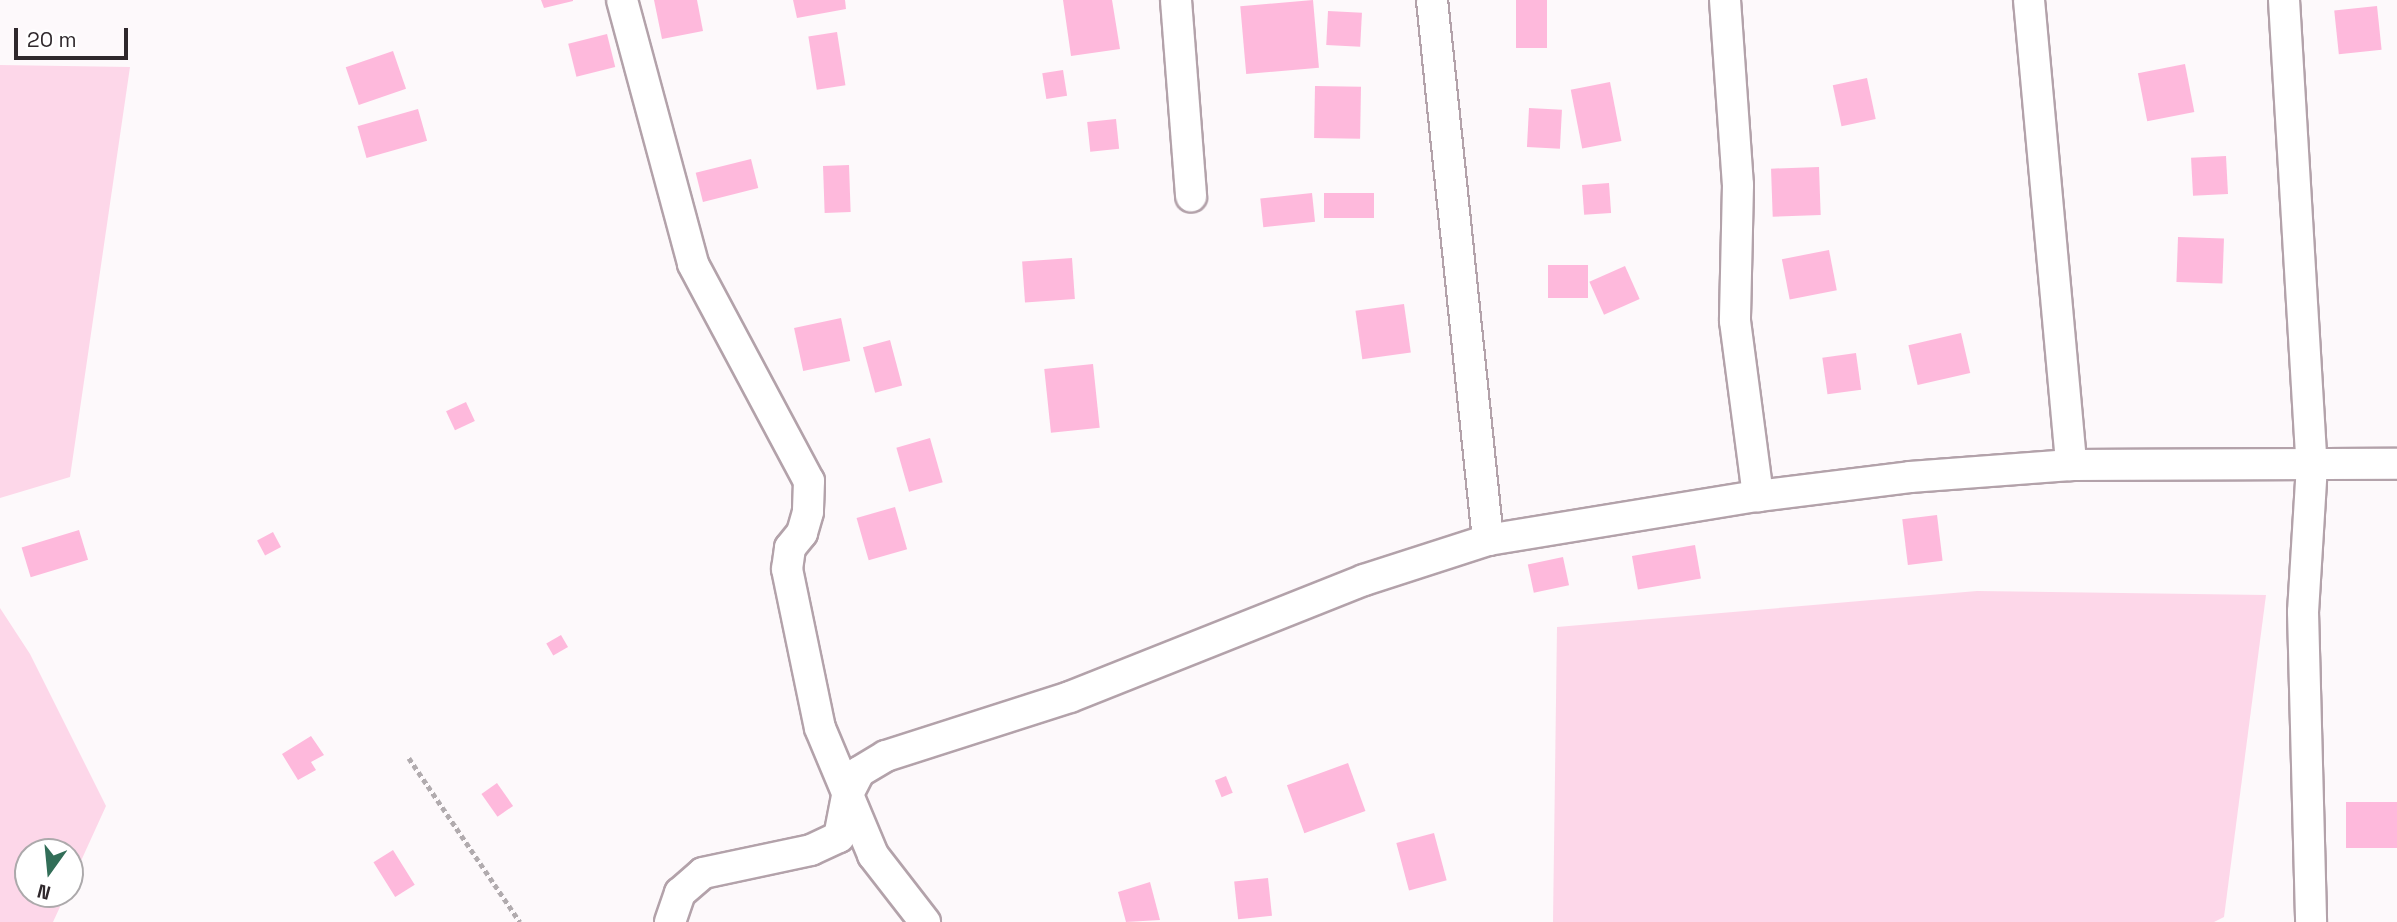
<!DOCTYPE html>
<style>
body{margin:0}
#map{position:relative;width:2397px;height:922px;overflow:hidden;background:#fdf9fb;font-family:"Space Grotesk",sans-serif}
div>[style]{position:absolute}
.green>*{inset:0;background:#fdd7e9}
.building>*{inset:0;background:#feb9dc;transform-origin:0 0}
.path>*{height:4.5px;margin-top:-2.25px;transform-origin:0;background:repeating-linear-gradient(90deg,#b1abae 0 5px,transparent 0 8.5px)}
.roads{filter:drop-shadow(2px 0 #b3a2aa) drop-shadow(-2px 0 #b3a2aa) drop-shadow(0 2px #b3a2aa) drop-shadow(0 -2px #b3a2aa)}
.minor>*{height:30px;margin:-15px;padding:0 15px;transform-origin:15px;border-radius:15px;background:#fff}
span{translate:-50% -50%;white-space:nowrap;text-align:center;line-height:1.15;-webkit-text-stroke:6px #fff;paint-order:stroke}
.north{position:absolute;left:14px;top:838px;width:70px;height:70px;box-sizing:border-box;background:#fff;border:2px solid #aca9ab;border-radius:50%;rotate:195deg;font-size:19px;font-weight:700;line-height:28px;text-align:center;color:#2f282c}
.north::after{content:'';display:block;margin:auto;width:24px;height:32px;background:#326e58;clip-path:polygon(50% 0,100% 100%,50% 72%,0 100%)}
.scale{position:absolute;left:14px;top:28px;width:114px;height:32px;box-sizing:border-box;border:4px solid #2f282c;border-top:0;padding-left:9px;font-size:21px;line-height:24px;white-space:nowrap;color:#2f282c;-webkit-text-stroke:5px #fff;paint-order:stroke}
</style>
<div id="map">
<div class="green">
<i style="clip-path:polygon(0 65px,130px 67px,70px 477px,0 498px)"></i>
<i style="clip-path:polygon(1977px 591px,2266px 595px,2224px 917px,2214px 922px,1553px 922px,1557px 627px)"></i>
<i style="clip-path:polygon(0 608px,30px 654px,106px 806px,70px 885px,70px 852px,28px 852px,28px 894px,66px 894px,53px 922px,0 922px)"></i>
</div>
<div class="building">
<i style="clip-path:polygon(541px 0,573px 0,573px 1px,544px 8px)"></i>
<i style="clip-path:polygon(654px 0,697px 0,703px 31px,662px 39px)"></i>
<i style="clip-path:polygon(793px 0,845px 0,846px 9px,797px 18px)"></i>
<i style="clip-path:polygon(1063px 0,1112px 0,1120px 49px,1071px 56px)"></i>
<i style="left:1313px;top:0;width:68px;height:73px;rotate:85deg"></i>
<i style="left:1516px;top:0;width:31px;height:48px"></i>
<i style="left:2377px;top:6px;width:44px;height:43px;rotate:84deg"></i>
<i style="left:1328px;top:11px;width:34px;height:34px;rotate:3deg"></i>
<i style="left:837px;top:32px;width:54px;height:29px;rotate:81deg"></i>
<i style="left:607px;top:34px;width:34px;height:40px;rotate:76deg"></i>
<i style="left:393px;top:51px;width:40px;height:50px;rotate:71deg"></i>
<i style="left:2185px;top:64px;width:49px;height:48px;rotate:79deg"></i>
<i style="left:1063px;top:70px;width:26px;height:21px;rotate:81deg"></i>
<i style="left:1867px;top:78px;width:42px;height:35px;rotate:78deg"></i>
<i style="left:1610px;top:82px;width:60px;height:40px;rotate:79deg"></i>
<i style="left:1315px;top:86px;width:46px;height:52px;rotate:1deg"></i>
<i style="left:1529px;top:108px;width:33px;height:39px;rotate:3deg"></i>
<i style="left:418px;top:109px;width:33px;height:63px;rotate:74deg"></i>
<i style="left:1116px;top:119px;width:30px;height:29px;rotate:84deg"></i>
<i style="left:2226px;top:156px;width:38px;height:35px;rotate:87deg"></i>
<i style="left:751px;top:159px;width:30px;height:57px;rotate:76deg"></i>
<i style="left:849px;top:165px;width:47px;height:26px;rotate:88deg"></i>
<i style="left:1819px;top:167px;width:48px;height:48px;rotate:88deg"></i>
<i style="left:1609px;top:183px;width:30px;height:27px;rotate:86deg"></i>
<i style="left:1312px;top:193px;width:29px;height:52px;rotate:84deg"></i>
<i style="left:1324px;top:193px;width:50px;height:25px"></i>
<i style="left:2178px;top:237px;width:46px;height:45px;rotate:2deg"></i>
<i style="left:1829px;top:250px;width:41px;height:48px;rotate:79deg"></i>
<i style="left:1072px;top:258px;width:41px;height:50px;rotate:86deg"></i>
<i style="left:1548px;top:265px;width:40px;height:33px"></i>
<i style="left:1625px;top:266px;width:36px;height:39px;rotate:66deg"></i>
<i style="left:1404px;top:304px;width:49px;height:49px;rotate:82deg"></i>
<i style="left:841px;top:318px;width:44px;height:48px;rotate:78deg"></i>
<i style="left:1961px;top:333px;width:41px;height:54px;rotate:77deg"></i>
<i style="left:890px;top:340px;width:47px;height:28px;rotate:75deg"></i>
<i style="left:1856px;top:353px;width:37px;height:34px;rotate:82deg"></i>
<i style="left:1093px;top:364px;width:64px;height:49px;rotate:84deg"></i>
<i style="left:466px;top:402px;width:21px;height:22px;rotate:65deg"></i>
<i style="left:930px;top:438px;width:46px;height:35px;rotate:74deg"></i>
<i style="left:895px;top:507px;width:44px;height:40px;rotate:74deg"></i>
<i style="left:1937px;top:515px;width:46px;height:35px;rotate:83deg"></i>
<i style="left:79px;top:530px;width:31px;height:60px;rotate:73deg"></i>
<i style="left:273px;top:532px;width:17px;height:18px;rotate:62deg"></i>
<i style="left:1695px;top:545px;width:34px;height:64px;rotate:80deg"></i>
<i style="left:1563px;top:557px;width:29px;height:36px;rotate:78deg"></i>
<i style="left:561px;top:635px;width:14px;height:17px;rotate:60deg"></i>
<i style="clip-path:polygon(311px 736px,324px 755px,311px 762px,316px 770px,298px 780px,282px 754px)"></i>
<i style="left:1348px;top:763px;width:51px;height:65px;rotate:70deg"></i>
<i style="left:1226px;top:776px;width:18px;height:12px;rotate:68deg"></i>
<i style="left:497px;top:783px;width:28px;height:19px;rotate:55deg"></i>
<i style="left:2346px;top:802px;width:51px;height:46px"></i>
<i style="left:1434px;top:833px;width:49px;height:39px;rotate:75deg"></i>
<i style="left:393px;top:850px;width:41px;height:23px;rotate:58deg"></i>
<i style="left:1268px;top:878px;width:38px;height:34px;rotate:84deg"></i>
<i style="clip-path:polygon(1150px 882px,1160px 920px,1126px 922px,1118px 892px)"></i>
</div>
<div class="path">
<i style="left:409px;top:758px;width:198px;rotate:55.9deg"></i>
</div>
<div class="roads">
<div class="minor">
<i style="left:622px;top:0;width:273px;rotate:74.9deg"></i>
<i style="left:693px;top:264px;width:246px;rotate:61.9deg"></i>
<i style="left:809px;top:481px;width:31px;rotate:92deg"></i>
<i style="left:808px;top:512px;width:22px;rotate:106deg"></i>
<i style="left:802px;top:533px;width:19px;rotate:129deg"></i>
<i style="left:790px;top:548px;width:21px;rotate:98deg"></i>
<i style="left:787px;top:569px;width:162px;rotate:78.3deg"></i>
<i style="left:820px;top:728px;width:138px;rotate:67.3deg"></i>
<i style="left:873px;top:855px;width:85px;rotate:52.2deg"></i>
<i style="left:1176px;top:0;width:197px;rotate:85.6deg"></i>
<i style="left:1432px;top:0;width:543px;rotate:84.08deg"></i>
<i style="left:1725px;top:0;width:185px;rotate:86deg"></i>
<i style="left:1738px;top:185px;width:136px;rotate:91.3deg"></i>
<i style="left:1735px;top:321px;width:177px;rotate:82.5deg"></i>
<i style="left:2029px;top:0;width:467px;rotate:84.8deg"></i>
<i style="left:2284px;top:0;width:466px;rotate:86.6deg"></i>
<i style="left:2312px;top:465px;width:147px;rotate:93.5deg"></i>
<i style="left:2303px;top:612px;width:310px;rotate:88.5deg"></i>
<i style="left:670px;top:922px;width:31px;rotate:-71deg"></i>
<i style="left:680px;top:893px;width:30px;rotate:-41deg"></i>
<i style="left:703px;top:873px;width:110px;rotate:-12deg"></i>
<i style="left:811px;top:850px;width:31px;rotate:-25deg"></i>
<i style="left:839px;top:837px;width:42px;rotate:-79deg"></i>
<i style="left:847px;top:796px;width:27px;rotate:-63deg"></i>
<i style="left:859px;top:772px;width:31px;rotate:-31deg"></i>
<i style="left:886px;top:756px;width:193px;rotate:-17.8deg"></i>
<i style="left:1070px;top:697px;width:316px;rotate:-21.7deg"></i>
<i style="left:1364px;top:580px;width:130px;rotate:-17.9deg"></i>
<i style="left:1488px;top:540px;width:274px;rotate:-9.3deg"></i>
<i style="left:1758px;top:496px;width:153px;rotate:-7.1deg"></i>
<i style="left:1910px;top:477px;width:161px;rotate:-4.3deg"></i>
<i style="left:2071px;top:465px;width:326px;rotate:-0.2deg"></i>
</div>
</div>
<div class="north">N</div>
<div class="scale">20 m</div>
</div>
